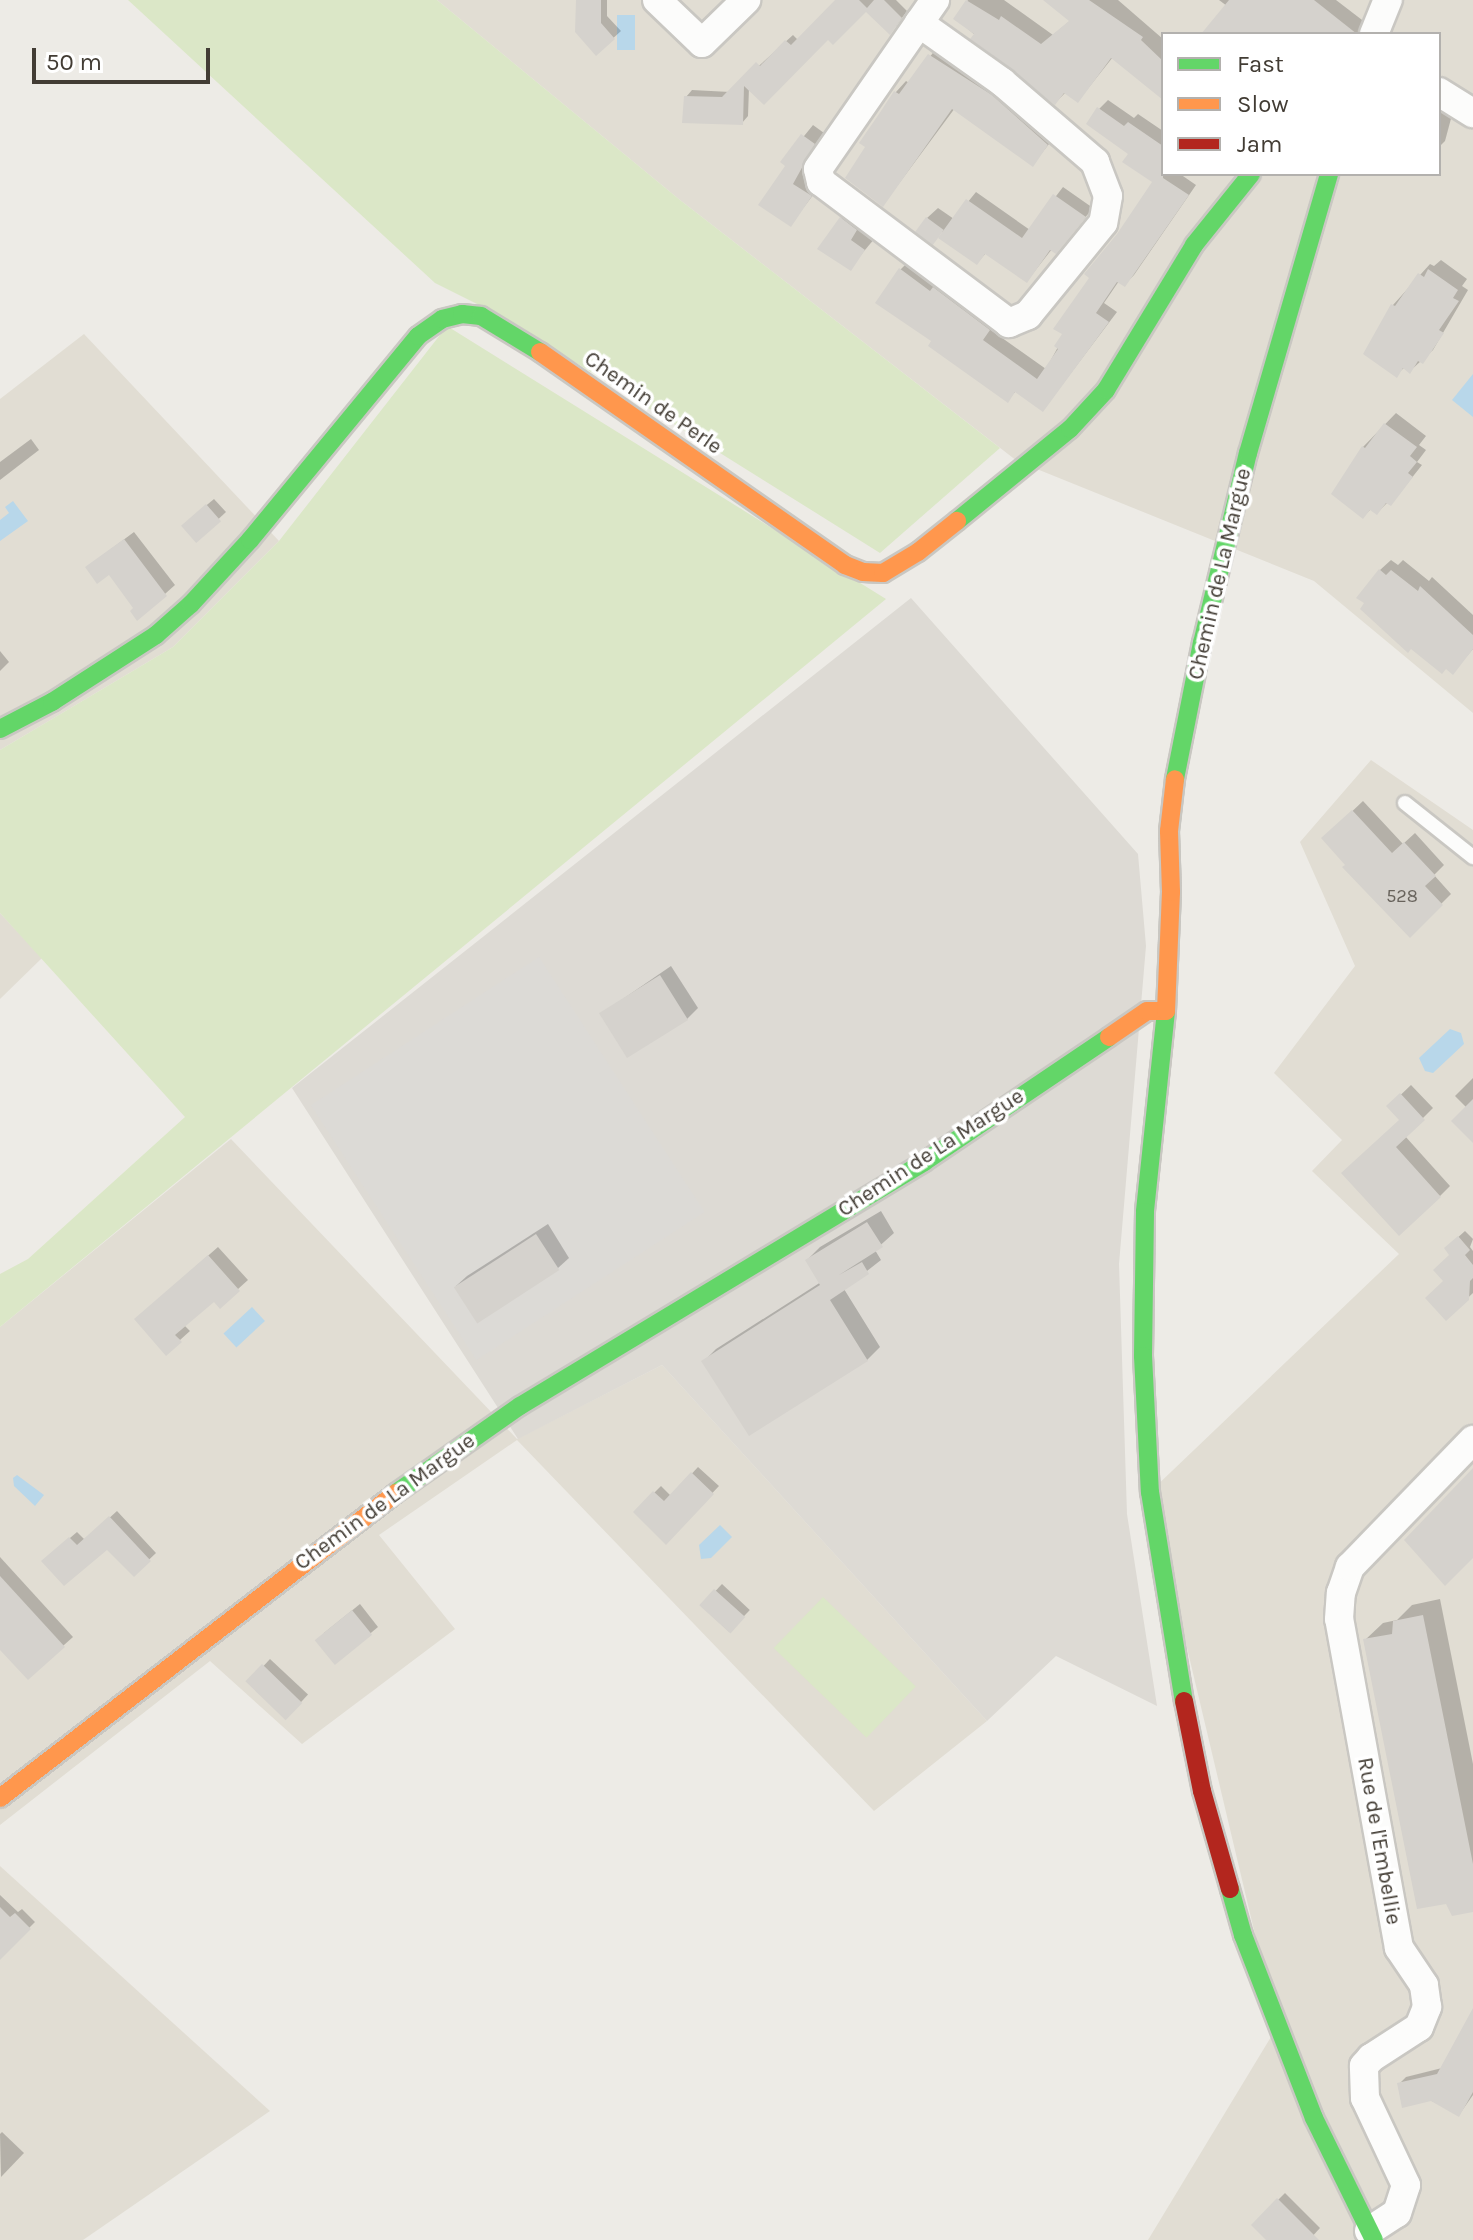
<!DOCTYPE html>
<style>
body{margin:0}
#map{position:relative;width:1473px;height:2240px;overflow:hidden;background:#edebe6;font-family:Karla,sans-serif}
div>[style]{position:absolute}
.residential>*{inset:0;background:#e1ddd3}
.industrial>*{inset:0;background:#dddad4}
.green>*{inset:0;background:#dbe7c7;transform-origin:0 0}
.parking>*{inset:0;background:#dcdad6;transform-origin:0 0}
.water>*{inset:0;background:#b8d7ea;transform-origin:0 0}
.shadow>*{inset:0;background:#0003;transform-origin:0 0}
.building>*{inset:0;background:#d5d2cd;transform-origin:0 0}
.roads{filter:drop-shadow(2px 0 #c9c7c2) drop-shadow(-2px 0 #c9c7c2) drop-shadow(0 2px #c9c7c2) drop-shadow(0 -2px #c9c7c2)}
.lane>*{height:14px;margin:-7px;padding:0 7px;transform-origin:7px;border-radius:7px;background:#fcfcfb}
.street>*{height:28px;margin:-14px;padding:0 14px;transform-origin:14px;border-radius:14px;background:#fcfcfb}
.fast>*{height:18px;margin:-9px;padding:0 9px;transform-origin:9px;border-radius:9px;background:#63d668}
.slow>*{height:18px;margin:-9px;padding:0 9px;transform-origin:9px;border-radius:9px;background:#ff974d}
.jam>*{height:18px;margin:-9px;padding:0 9px;transform-origin:9px;border-radius:9px;background:#b3261e}
span{translate:-50% -50%;white-space:nowrap;text-align:center;line-height:1.15;-webkit-text-stroke:7px #fff;paint-order:stroke}
.number-label{font-size:18px;color:#68635c}
.number-label span{-webkit-text-stroke-width:0}
.street-label{font-size:22px;color:#423c34}
.legend{position:absolute;left:1161px;top:32px;width:280px;height:144px;box-sizing:border-box;background:#fff;border:2px solid #b3b1ae;margin:0;padding:10px 14px;list-style:none;font-size:24px;color:#423c34}
.legend li{display:flex;align-items:center;gap:16px;height:40px}
.legend b{width:40px;border:2px solid #b3b1ae}
.scale{position:absolute;left:32px;top:48px;width:178px;height:36px;box-sizing:border-box;border:4px solid #423c34;border-top:0;padding-left:10px;font-size:24px;line-height:28px;white-space:nowrap;color:#423c34;-webkit-text-stroke:6px #fff;paint-order:stroke}
</style>
<div id="map">
<div class="residential">
<i style="clip-path:polygon(evenodd,437px 0,1473px 0,1473px 713px,1314px 581px,1017px 461px,680px 200px,437px 0,1163px 34px,1439px 34px,1439px 174px,1163px 174px,1163px 34px)"></i>
<i style="clip-path:polygon(84px 334px,279px 541px,173px 647px,0 750px,0 399px)"></i>
<i style="clip-path:polygon(1371px 760px,1473px 830px,1473px 2240px,1148px 2240px,1277px 2027px,1150px 1492px,1399px 1254px,1312px 1171px,1342px 1140px,1274px 1073px,1355px 966px,1300px 842px)"></i>
<i style="clip-path:polygon(0 913px,42px 958px,0 999px)"></i>
<i style="clip-path:polygon(231px 1139px,517px 1439px,662px 1365px,987px 1721px,874px 1811px,517px 1440px,379px 1535px,455px 1629px,302px 1744px,210px 1661px,0 1825px,0 1327px)"></i>
<i style="clip-path:polygon(0 1866px,270px 2111px,83px 2240px,0 2240px)"></i>
</div>
<div class="industrial">
<i style="clip-path:polygon(911px 598px,1138px 854px,1146px 946px,1119px 1264px,1127px 1514px,1157px 1706px,1056px 1656px,987px 1721px,662px 1365px,518px 1439px,292px 1088px)"></i>
</div>
<div class="green">
<i style="clip-path:polygon(128px 0,437px 0,680px 200px,1000px 448px,880px 553px,503px 317px,435px 283px)"></i>
<i style="clip-path:polygon(447px 326px,886px 599px,0 1327px,0 1274px,28px 1259px,185px 1117px,0 913px,0 750px,173px 647px,279px 541px)"></i>
<i style="left:823px;top:1597px;width:129px;height:71px;rotate:44deg"></i>
</div>
<div class="parking">
<i style="left:539px;top:957px;width:304px;height:272px;rotate:57deg"></i>
</div>
<div class="water">
<i style="left:617px;top:15px;width:18px;height:35px"></i>
<i style="clip-path:polygon(1473px 374px,1473px 417px,1452px 400px)"></i>
<i style="clip-path:polygon(13px 501px,28px 521px,0 541px,0 520px,9px 513px,5px 507px)"></i>
<i style="clip-path:polygon(1450px 1029px,1461px 1033px,1464px 1044px,1433px 1073px,1425px 1071px,1419px 1058px)"></i>
<i style="left:252px;top:1307px;width:19px;height:39px;rotate:47deg"></i>
<i style="clip-path:polygon(17px 1475px,44px 1495px,35px 1506px,14px 1486px,13px 1478px)"></i>
<i style="clip-path:polygon(720px 1525px,732px 1537px,711px 1558px,701px 1559px,699px 1545px)"></i>
</div>
<div class="shadow">
<i style="clip-path:polygon(578px 0,607px 0,607px 16px,621px 31px,597px 53px)"></i>
<i style="clip-path:polygon(836px 0,896px 0,907px 11px,896px 26px,866px 9px,749px 88px,748px 116px,742px 123px,686px 97px,692px 90px,730px 92px,793px 35px,798px 40px)"></i>
<i style="clip-path:polygon(968px 0,1004px 0,1053px 35px,1071px 20px,1046px 0,1118px 0,1163px 39px,1163px 98px,1113px 57px,1078px 101px,1066px 92px,1055px 103px,955px 18px)"></i>
<i style="clip-path:polygon(1219px 0,1336px 0,1366px 23px,1358px 34px,1213px 34px,1227px 6px)"></i>
<i style="clip-path:polygon(940px 44px,1057px 134px,1033px 164px,955px 108px,883px 205px,868px 147px,862px 143px,896px 92px,906px 81px,909px 83px)"></i>
<i style="clip-path:polygon(1108px 100px,1134px 118px,1138px 114px,1163px 131px,1163px 174px,1180px 174px,1196px 185px,1134px 275px,1125px 284px,1119px 281px,1104px 303px,1117px 312px,1043px 410px,1016px 391px,1008px 400px,934px 341px,900px 270px,909px 261px,998px 320px,991px 330px,1046px 369px,1119px 235px,1155px 182px,1099px 109px)"></i>
<i style="clip-path:polygon(1439px 112px,1452px 115px,1445px 141px,1439px 147px)"></i>
<i style="clip-path:polygon(813px 125px,824px 133px,802px 173px,820px 186px,791px 224px,787px 165px,783px 162px)"></i>
<i style="clip-path:polygon(1063px 187px,1093px 208px,1064px 243px,1052px 249px,1027px 281px,987px 252px,977px 263px,927px 218px,938px 208px,954px 219px,976px 192px,1030px 230px)"></i>
<i style="clip-path:polygon(852px 208px,875px 238px,850px 268px,841px 219px)"></i>
<i style="clip-path:polygon(1441px 260px,1467px 279px,1462px 286px,1468px 290px,1433px 350px,1410px 371px,1405px 367px,1396px 375px,1365px 354px,1393px 305px,1430px 264px,1434px 266px)"></i>
<i style="clip-path:polygon(1396px 413px,1426px 436px,1419px 445px,1426px 450px,1417px 462px,1422px 465px,1391px 504px,1388px 502px,1377px 513px,1371px 509px,1363px 517px,1363px 447px)"></i>
<i style="clip-path:polygon(31px 439px,39px 450px,0 480px,0 462px)"></i>
<i style="clip-path:polygon(214px 499px,226px 512px,196px 540px,190px 519px)"></i>
<i style="clip-path:polygon(134px 532px,175px 585px,138px 618px,135px 608px,109px 572px,87px 567px)"></i>
<i style="clip-path:polygon(1391px 560px,1398px 565px,1403px 560px,1429px 581px,1432px 577px,1473px 615px,1473px 649px,1453px 672px,1366px 603px,1380px 570px)"></i>
<i style="clip-path:polygon(0 651px,9px 662px,0 671px)"></i>
<i style="clip-path:polygon(1363px 801px,1403px 844px,1415px 833px,1444px 865px,1434px 875px,1451px 894px,1410px 935px,1324px 838px)"></i>
<i style="clip-path:polygon(671px 966px,698px 1008px,687px 1019px,601px 1014px)"></i>
<i style="clip-path:polygon(1473px 1078px,1473px 1140px,1467px 1108px,1455px 1096px)"></i>
<i style="clip-path:polygon(1411px 1085px,1433px 1108px,1405px 1136px,1450px 1186px,1440px 1196px,1344px 1173px,1401px 1119px,1389px 1106px)"></i>
<i style="clip-path:polygon(881px 1211px,894px 1233px,875px 1250px,881px 1260px,844px 1289px,880px 1347px,867px 1360px,703px 1362px,716px 1349px,821px 1282px,807px 1260px,820px 1247px)"></i>
<i style="clip-path:polygon(548px 1224px,569px 1258px,558px 1268px,477px 1319px,456px 1286px,467px 1276px)"></i>
<i style="clip-path:polygon(1465px 1231px,1473px 1239px,1470px 1247px,1473px 1251px,1473px 1293px,1446px 1318px,1446px 1281px,1452px 1255px,1446px 1248px)"></i>
<i style="clip-path:polygon(218px 1247px,248px 1280px,238px 1289px,214px 1299px,184px 1325px,190px 1331px,180px 1340px,146px 1310px)"></i>
<i style="clip-path:polygon(698px 1467px,719px 1486px,666px 1542px,635px 1512px,661px 1486px,671px 1496px)"></i>
<i style="clip-path:polygon(117px 1511px,156px 1553px,134px 1574px,107px 1547px,50px 1555px,77px 1532px,85px 1540px)"></i>
<i style="clip-path:polygon(0 1557px,73px 1637px,28px 1677px,0 1646px)"></i>
<i style="left:722px;top:1584px;width:38px;height:30px;rotate:43deg"></i>
<i style="clip-path:polygon(1440px 1599px,1473px 1764px,1473px 1909px,1447px 1902px,1365px 1640px,1383px 1623px,1397px 1620px,1412px 1605px)"></i>
<i style="clip-path:polygon(360px 1604px,378px 1627px,336px 1662px,324px 1633px)"></i>
<i style="left:270px;top:1659px;width:52px;height:31px;rotate:43deg"></i>
<i style="clip-path:polygon(0 1895px,18px 1912px,22px 1909px,35px 1922px,7px 1950px,0 1943px)"></i>
<i style="clip-path:polygon(1473px 2025px,1473px 2095px,1459px 2115px,1399px 2084px,1406px 2077px,1442px 2068px)"></i>
<i style="clip-path:polygon(2px 2132px,24px 2153px,1px 2177px,0 2134px)"></i>
<i style="clip-path:polygon(1285px 2193px,1320px 2228px,1309px 2240px,1269px 2240px,1253px 2225px)"></i>
</div>
<div class="building">
<i style="clip-path:polygon(576px 0,601px 0,601px 23px,615px 39px,596px 56px,575px 32px)"></i>
<i style="clip-path:polygon(835px 0,859px 0,867px 8px,874px 0,884px 0,902px 18px,890px 35px,866px 12px,833px 45px,828px 40px,764px 105px,744px 86px,743px 125px,682px 123px,684px 96px,722px 97px,756px 62px,760px 66px,785px 40px,791px 45px)"></i>
<i style="clip-path:polygon(966px 0,999px 20px,1001px 16px,1041px 44px,1069px 21px,1043px 0,1089px 0,1143px 37px,1141px 40px,1163px 61px,1163px 100px,1111px 58px,1078px 103px,1064px 93px,1055px 105px,970px 39px,974px 34px,953px 19px)"></i>
<i style="clip-path:polygon(1229px 0,1314px 0,1357px 34px,1201px 34px)"></i>
<i style="clip-path:polygon(928px 54px,992px 95px,1048px 145px,1033px 167px,952px 109px,883px 207px,845px 178px,865px 147px,859px 143px,879px 114px,894px 91px,899px 94px)"></i>
<i style="clip-path:polygon(1097px 107px,1124px 126px,1128px 122px,1163px 146px,1163px 178px,1189px 195px,1125px 287px,1117px 282px,1096px 313px,1109px 322px,1043px 412px,1015px 392px,1008px 403px,928px 346px,931px 341px,875px 303px,899px 268px,930px 291px,933px 287px,990px 330px,983px 340px,1037px 379px,1058px 349px,1054px 346px,1062px 334px,1053px 329px,1089px 278px,1084px 274px,1117px 234px,1152px 182px,1122px 162px,1128px 154px,1086px 124px)"></i>
<i style="clip-path:polygon(801px 134px,815px 144px,793px 184px,812px 196px,791px 227px,758px 205px,785px 166px,780px 162px)"></i>
<i style="clip-path:polygon(1053px 194px,1086px 217px,1056px 254px,1050px 250px,1027px 283px,985px 254px,977px 265px,938px 238px,966px 199px,1022px 238px)"></i>
<i style="clip-path:polygon(840px 217px,857px 230px,851px 240px,865px 250px,851px 271px,817px 249px)"></i>
<i style="left:926px;top:217px;width:22px;height:19px;rotate:36deg"></i>
<i style="clip-path:polygon(1428px 269px,1458px 290px,1453px 298px,1459px 301px,1439px 330px,1444px 333px,1423px 364px,1418px 361px,1410px 374px,1403px 368px,1397px 378px,1363px 354px,1391px 304px,1395px 306px,1418px 273px,1424px 277px)"></i>
<i style="clip-path:polygon(1384px 423px,1417px 447px,1410px 456px,1417px 462px,1408px 473px,1413px 477px,1391px 506px,1386px 503px,1377px 515px,1370px 510px,1363px 519px,1331px 494px,1362px 446px,1365px 448px)"></i>
<i style="left:206px;top:504px;width:23px;height:33px;rotate:49deg"></i>
<i style="clip-path:polygon(124px 539px,167px 596px,137px 621px,130px 611px,133px 608px,109px 575px,97px 584px,85px 567px)"></i>
<i style="clip-path:polygon(1379px 569px,1386px 575px,1391px 570px,1418px 591px,1420px 586px,1473px 635px,1473px 649px,1453px 675px,1446px 669px,1442px 674px,1411px 649px,1408px 653px,1360px 609px,1364px 603px,1356px 598px)"></i>
<i style="clip-path:polygon(1352px 810px,1392px 853px,1404px 842px,1436px 876px,1425px 886px,1443px 905px,1410px 938px,1342px 867px,1345px 865px,1321px 838px)"></i>
<i style="left:660px;top:975px;width:53px;height:72px;rotate:58deg"></i>
<i style="clip-path:polygon(1400px 1093px,1425px 1120px,1396px 1147px,1441px 1197px,1399px 1236px,1341px 1173px,1399px 1120px,1386px 1106px)"></i>
<i style="clip-path:polygon(1473px 1099px,1473px 1143px,1451px 1121px)"></i>
<i style="clip-path:polygon(867px 1222px,883px 1247px,839px 1275px,862px 1262px,869px 1274px,830px 1300px,868px 1361px,749px 1436px,701px 1361px,820px 1285px,805px 1260px)"></i>
<i style="left:536px;top:1234px;width:43px;height:98px;rotate:57deg"></i>
<i style="clip-path:polygon(1458px 1236px,1470px 1250px,1465px 1255px,1473px 1265px,1473px 1278px,1470px 1281px,1469px 1300px,1446px 1321px,1425px 1298px,1443px 1281px,1433px 1270px,1449px 1255px,1444px 1248px)"></i>
<i style="clip-path:polygon(208px 1255px,240px 1291px,220px 1309px,214px 1302px,175px 1335px,182px 1342px,166px 1356px,134px 1319px)"></i>
<i style="clip-path:polygon(1473px 1468px,1473px 1558px,1445px 1586px,1404px 1540px)"></i>
<i style="clip-path:polygon(691px 1472px,714px 1494px,666px 1545px,633px 1512px,653px 1491px,664px 1501px)"></i>
<i style="clip-path:polygon(109px 1516px,151px 1561px,134px 1577px,107px 1550px,64px 1586px,41px 1561px,69px 1537px,77px 1545px)"></i>
<i style="clip-path:polygon(0 1576px,65px 1647px,28px 1680px,0 1650px)"></i>
<i style="left:714px;top:1589px;width:42px;height:22px;rotate:42deg"></i>
<i style="left:352px;top:1610px;width:32px;height:48px;rotate:51deg"></i>
<i style="clip-path:polygon(1423px 1615px,1473px 1864px,1473px 1912px,1452px 1916px,1446px 1904px,1417px 1909px,1363px 1639px,1392px 1634px,1393px 1621px)"></i>
<i style="left:262px;top:1664px;width:56px;height:24px;rotate:44deg"></i>
<i style="clip-path:polygon(0 1907px,10px 1917px,15px 1913px,31px 1929px,0 1960px)"></i>
<i style="clip-path:polygon(1473px 2008px,1473px 2092px,1459px 2117px,1431px 2101px,1402px 2108px,1397px 2083px,1437px 2074px)"></i>
<i style="clip-path:polygon(1277px 2198px,1319px 2240px,1266px 2240px,1251px 2225px)"></i>
</div>
<div class="roads">
<div class="lane">
<i style="left:1405px;top:803px;width:87px;rotate:38.5deg"></i>
</div>
<div class="street">
<i style="left:657px;top:0;width:62px;rotate:43.7deg"></i>
<i style="left:702px;top:43px;width:62px;rotate:-44.3deg"></i>
<i style="left:919px;top:23px;width:102px;rotate:35.4deg"></i>
<i style="left:1002px;top:82px;width:123px;rotate:40.7deg"></i>
<i style="left:1095px;top:162px;width:36px;rotate:69deg"></i>
<i style="left:1108px;top:196px;width:27px;rotate:100deg"></i>
<i style="left:1103px;top:223px;width:119px;rotate:129.2deg"></i>
<i style="left:1028px;top:315px;width:21px;rotate:157deg"></i>
<i style="left:1009px;top:323px;width:235px;rotate:-143.1deg"></i>
<i style="left:821px;top:182px;width:13px;rotate:-103deg"></i>
<i style="left:818px;top:169px;width:178px;rotate:-55.3deg"></i>
<i style="left:919px;top:23px;width:28px;rotate:-55deg"></i>
<i style="left:1374px;top:34px;width:37px;rotate:-68deg"></i>
<i style="left:1439px;top:92px;width:40px;rotate:32deg"></i>
<i style="left:1369px;top:2231px;width:33px;rotate:-33deg"></i>
<i style="left:1397px;top:2213px;width:29px;rotate:-72deg"></i>
<i style="left:1406px;top:2185px;width:96px;rotate:-115.2deg"></i>
<i style="left:1365px;top:2098px;width:32px;rotate:-92deg"></i>
<i style="left:1364px;top:2066px;width:11px;rotate:-49deg"></i>
<i style="left:1371px;top:2058px;width:57px;rotate:-32.9deg"></i>
<i style="left:1419px;top:2027px;width:22px;rotate:-68deg"></i>
<i style="left:1427px;top:2007px;width:22px;rotate:-98deg"></i>
<i style="left:1424px;top:1985px;width:45px;rotate:-124deg"></i>
<i style="left:1399px;top:1948px;width:334px;rotate:-100.3deg"></i>
<i style="left:1339px;top:1619px;width:26px;rotate:-86deg"></i>
<i style="left:1341px;top:1593px;width:28px;rotate:-71deg"></i>
<i style="left:1350px;top:1567px;width:177px;rotate:-45.9deg"></i>
</div>
<div class="fast">
<i style="left:957px;top:521px;width:146px;rotate:-39.2deg"></i>
<i style="left:1070px;top:429px;width:53px;rotate:-47.3deg"></i>
<i style="left:1106px;top:390px;width:170px;rotate:-58.7deg"></i>
<i style="left:1194px;top:245px;width:91px;rotate:-51.2deg"></i>
<i style="left:0;top:729px;width:59px;rotate:-27.4deg"></i>
<i style="left:52px;top:702px;width:124px;rotate:-32.8deg"></i>
<i style="left:156px;top:635px;width:47px;rotate:-41.5deg"></i>
<i style="left:191px;top:604px;width:87px;rotate:-47.3deg"></i>
<i style="left:250px;top:540px;width:264px;rotate:-50.5deg"></i>
<i style="left:418px;top:336px;width:29px;rotate:-35deg"></i>
<i style="left:442px;top:319px;width:21px;rotate:-14deg"></i>
<i style="left:462px;top:314px;width:19px;rotate:6deg"></i>
<i style="left:481px;top:316px;width:69px;rotate:31.4deg"></i>
<i style="left:1175px;top:779px;width:139px;rotate:-78.8deg"></i>
<i style="left:1202px;top:643px;width:195px;rotate:-76.4deg"></i>
<i style="left:1248px;top:453px;width:291px;rotate:-73.8deg"></i>
<i style="left:1166px;top:1011px;width:202px;rotate:96deg"></i>
<i style="left:1145px;top:1212px;width:144px;rotate:90.8deg"></i>
<i style="left:1143px;top:1356px;width:136px;rotate:87.1deg"></i>
<i style="left:1150px;top:1492px;width:212px;rotate:80.8deg"></i>
<i style="left:396px;top:1493px;width:151px;rotate:-35.1deg"></i>
<i style="left:520px;top:1406px;width:472px;rotate:-31.1deg"></i>
<i style="left:924px;top:1162px;width:223px;rotate:-34deg"></i>
<i style="left:1230px;top:1889px;width:48px;rotate:74.2deg"></i>
<i style="left:1243px;top:1935px;width:196px;rotate:68.8deg"></i>
<i style="left:1314px;top:2118px;width:136px;rotate:63.8deg"></i>
</div>
<div class="slow">
<i style="left:540px;top:352px;width:372px;rotate:34.9deg"></i>
<i style="left:845px;top:565px;width:19px;rotate:21deg"></i>
<i style="left:863px;top:572px;width:20px;rotate:3deg"></i>
<i style="left:883px;top:573px;width:41px;rotate:-31deg"></i>
<i style="left:918px;top:552px;width:50px;rotate:-38.5deg"></i>
<i style="left:1109px;top:1037px;width:46px;rotate:-34.4deg"></i>
<i style="left:1147px;top:1011px;width:19px"></i>
<i style="left:1166px;top:1011px;width:119px;rotate:-87.6deg"></i>
<i style="left:1171px;top:892px;width:61px;rotate:-91.9deg"></i>
<i style="left:1169px;top:831px;width:52px;rotate:-83.4deg"></i>
<i style="left:0;top:1798px;width:500px;rotate:-37.6deg"></i>
</div>
<div class="jam">
<i style="left:1184px;top:1701px;width:92px;rotate:78.7deg"></i>
<i style="left:1202px;top:1791px;width:102px;rotate:74.1deg"></i>
</div>
</div>
<div class="number-label">
<span style="left:1402px;top:896px">528</span>
</div>
<div class="street-label">
<span style="left:653px;top:403px;rotate:35deg">Chemin de Perle</span>
<span style="left:1220px;top:574px;rotate:-77deg">Chemin de La Margue</span>
<span style="left:931px;top:1153px;rotate:-33deg">Chemin de La Margue</span>
<span style="left:385px;top:1502px;rotate:-36deg">Chemin de La Margue</span>
<span style="left:1379px;top:1841px;rotate:80deg">Rue de l'Embellie</span>
</div>
<ul class="legend">
<li><b style="height:10px;background:#63d668"></b>Fast</li>
<li><b style="height:10px;background:#ff974d"></b>Slow</li>
<li><b style="height:10px;background:#b3261e"></b>Jam</li>
</ul>
<div class="scale">50 m</div>
</div>
